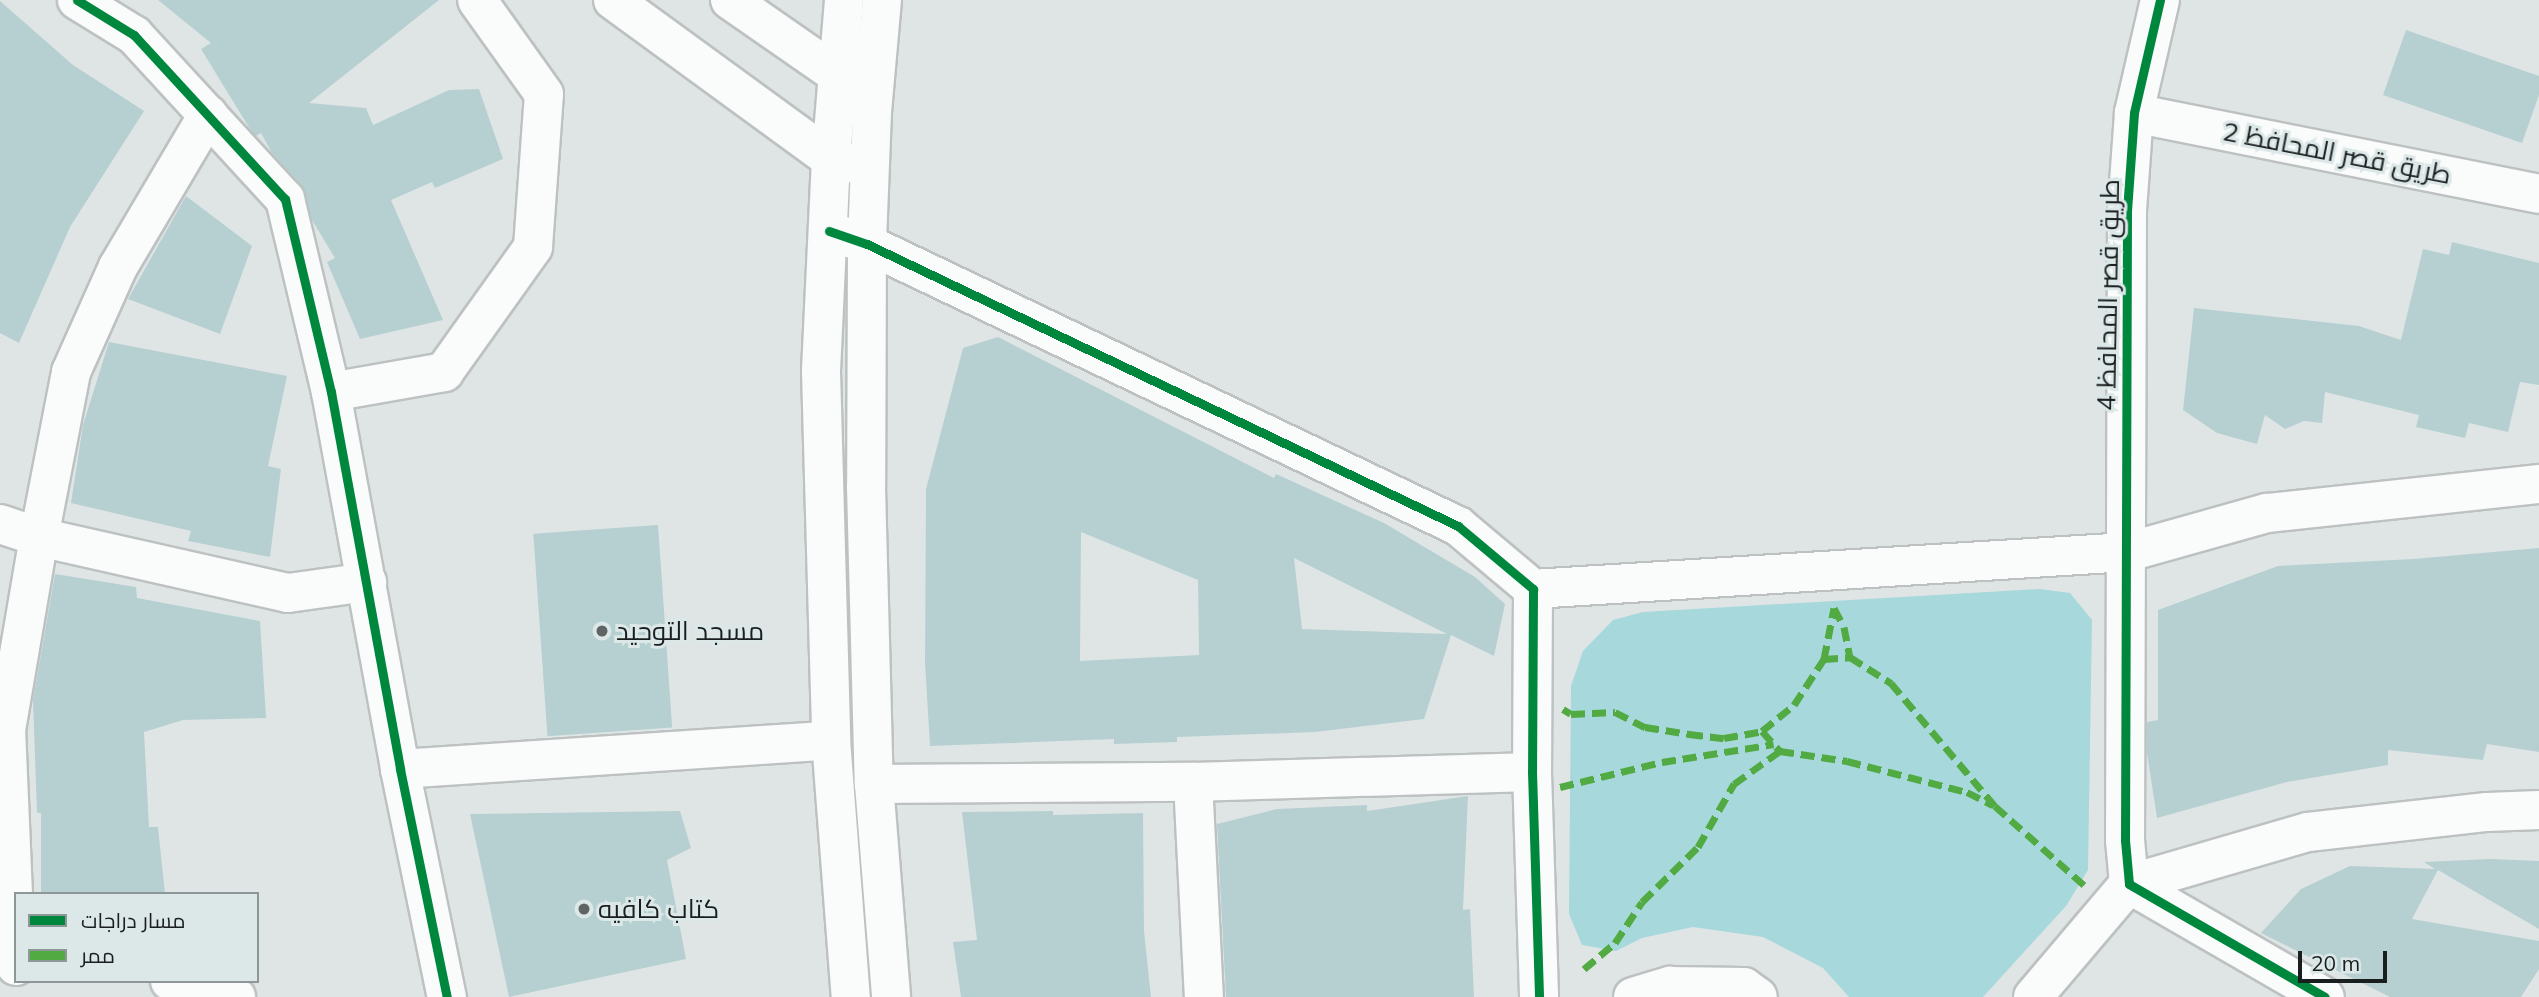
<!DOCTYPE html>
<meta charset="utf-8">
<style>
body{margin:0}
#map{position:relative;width:2539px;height:997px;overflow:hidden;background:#dfe5e5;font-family:Mulish,Cairo,sans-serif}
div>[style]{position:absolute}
.green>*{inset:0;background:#a7d8dc}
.building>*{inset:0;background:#b6d0d2;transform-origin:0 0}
.roads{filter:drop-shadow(2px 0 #bdc1c1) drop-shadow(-2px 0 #bdc1c1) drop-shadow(0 2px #bdc1c1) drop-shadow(0 -2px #bdc1c1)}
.minor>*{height:38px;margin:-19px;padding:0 19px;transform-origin:19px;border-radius:19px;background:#fafbfb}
.major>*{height:38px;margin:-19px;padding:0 19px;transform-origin:19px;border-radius:19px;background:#fafbfb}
.quiet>*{height:7px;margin-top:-3.5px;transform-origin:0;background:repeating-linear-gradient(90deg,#52aa43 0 14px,transparent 0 21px)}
.cycleway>*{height:9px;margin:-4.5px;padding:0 4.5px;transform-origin:4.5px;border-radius:4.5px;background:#00873e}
.dots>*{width:19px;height:19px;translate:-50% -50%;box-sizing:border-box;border:4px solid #dce7e8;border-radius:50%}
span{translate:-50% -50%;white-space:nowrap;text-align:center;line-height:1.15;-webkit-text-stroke:6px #dce7e8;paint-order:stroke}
.street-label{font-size:26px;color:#1a1e1e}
.poi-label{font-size:26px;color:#1a1e1e}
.left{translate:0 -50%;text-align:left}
.legend{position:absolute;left:14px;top:892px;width:245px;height:91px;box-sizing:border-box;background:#dce7e8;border:2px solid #8e9797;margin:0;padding:9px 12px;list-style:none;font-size:21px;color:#1a1e1e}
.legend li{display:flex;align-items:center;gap:14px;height:35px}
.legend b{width:35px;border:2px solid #8e9797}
.scale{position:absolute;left:2298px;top:951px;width:89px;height:32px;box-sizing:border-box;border:4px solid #1a1e1e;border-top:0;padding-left:9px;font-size:21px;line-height:24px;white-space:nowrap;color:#1a1e1e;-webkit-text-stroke:5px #dce7e8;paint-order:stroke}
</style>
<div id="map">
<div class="green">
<i style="clip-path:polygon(2040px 589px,2070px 593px,2092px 620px,2088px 870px,2066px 906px,1983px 997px,1849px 997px,1823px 968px,1763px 937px,1693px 927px,1642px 938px,1616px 951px,1582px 945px,1569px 914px,1571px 686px,1583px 651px,1613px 620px,1643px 612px)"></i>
</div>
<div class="building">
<i style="clip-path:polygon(158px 0,439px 0,309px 103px,366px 108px,373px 125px,449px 90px,479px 89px,503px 159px,435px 188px,432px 182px,391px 200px,443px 320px,360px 339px,327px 262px,335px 258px,312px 220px,301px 185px,272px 153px,261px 133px,256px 136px,250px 129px,201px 49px,211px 43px)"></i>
<i style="clip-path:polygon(0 1px,73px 65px,144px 111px,70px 227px,19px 343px,0 333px)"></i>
<i style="clip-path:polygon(2406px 30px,2539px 76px,2539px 95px,2522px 143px,2383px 95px)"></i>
<i style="clip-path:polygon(186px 196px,252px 246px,220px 334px,128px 299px)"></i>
<i style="clip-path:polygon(2452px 242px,2539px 263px,2539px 385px,2520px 382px,2508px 432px,2469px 423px,2465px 438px,2416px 427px,2419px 415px,2325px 392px,2322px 423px,2304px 421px,2285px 429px,2265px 415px,2257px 444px,2217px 433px,2183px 410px,2194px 308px,2359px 326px,2401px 340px,2423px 249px,2449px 255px)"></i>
<i style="clip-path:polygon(evenodd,998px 337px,1274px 478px,1276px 474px,1384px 523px,1475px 577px,1505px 604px,1494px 656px,1451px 635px,1424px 719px,1315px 732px,1177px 737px,1177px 742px,1114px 744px,1114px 739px,930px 746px,925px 663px,926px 489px,963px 348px,998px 337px,1081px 532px,1198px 580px,1199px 655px,1080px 661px,1081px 532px,998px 337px,1294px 558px,1447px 634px,1302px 629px,1294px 558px)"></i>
<i style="clip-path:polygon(109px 342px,287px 376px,268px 466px,281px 469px,270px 557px,188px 541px,191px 531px,71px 503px,83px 425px)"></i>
<i style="left:658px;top:525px;width:203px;height:125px;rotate:86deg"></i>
<i style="clip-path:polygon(2539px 548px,2539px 752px,2487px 744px,2483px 760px,2388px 750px,2388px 765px,2287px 782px,2157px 818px,2147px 753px,2147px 722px,2158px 720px,2158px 610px,2278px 566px,2413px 559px)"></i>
<i style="clip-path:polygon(55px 574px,136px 587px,137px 598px,260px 621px,266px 718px,183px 720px,144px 732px,149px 827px,158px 827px,165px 894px,41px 894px,41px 813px,37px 813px,33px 700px)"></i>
<i style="clip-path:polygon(1468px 796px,1463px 910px,1470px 909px,1474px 997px,1226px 997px,1217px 824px,1277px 809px,1367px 805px,1367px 811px)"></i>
<i style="clip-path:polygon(680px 811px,691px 848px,667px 860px,686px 959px,509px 997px,470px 814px)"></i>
<i style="clip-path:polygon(1053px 811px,1053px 815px,1143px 813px,1144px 931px,1151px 997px,961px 997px,953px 942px,977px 940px,962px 812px)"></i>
<i style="clip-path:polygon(2490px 859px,2539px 861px,2539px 929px,2438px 870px,2412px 919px,2539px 941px,2539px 969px,2521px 997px,2390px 997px,2261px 933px,2301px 889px,2350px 866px,2435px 869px,2424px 862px)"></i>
</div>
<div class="roads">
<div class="minor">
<i style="left:77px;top:0;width:67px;rotate:31.6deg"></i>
<i style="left:134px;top:35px;width:223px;rotate:47.4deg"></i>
<i style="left:285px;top:199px;width:198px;rotate:76.6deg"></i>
<i style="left:331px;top:392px;width:383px;rotate:79.6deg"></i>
<i style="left:400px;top:769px;width:233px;rotate:78.4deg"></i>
<i style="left:613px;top:0;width:270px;rotate:36.1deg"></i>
<i style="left:831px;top:159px;width:30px;rotate:12deg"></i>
<i style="left:730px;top:0;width:131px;rotate:34.8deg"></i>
<i style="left:838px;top:75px;width:29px;rotate:12deg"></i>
<i style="left:2160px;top:0;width:116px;rotate:103deg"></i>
<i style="left:2134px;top:113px;width:98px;rotate:94.1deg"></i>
<i style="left:2127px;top:211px;width:629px;rotate:90.18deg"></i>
<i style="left:2125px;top:840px;width:44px;rotate:84.8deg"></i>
<i style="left:2129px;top:884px;width:226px;rotate:30deg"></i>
<i style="left:2134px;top:113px;width:413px;rotate:11.3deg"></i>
<i style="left:838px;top:234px;width:31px;rotate:19deg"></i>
<i style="left:867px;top:244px;width:655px;rotate:25.51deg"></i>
<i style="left:1458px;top:526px;width:98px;rotate:40deg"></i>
<i style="left:1533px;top:589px;width:183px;rotate:90.3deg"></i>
<i style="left:1532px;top:772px;width:225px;rotate:88.2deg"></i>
<i style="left:331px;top:392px;width:115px;rotate:-10deg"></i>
<i style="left:444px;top:372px;width:153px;rotate:-54.5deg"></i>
<i style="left:533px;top:247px;width:153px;rotate:-85.9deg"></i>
<i style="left:544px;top:94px;width:115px;rotate:-125.5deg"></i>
<i style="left:0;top:524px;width:41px;rotate:18.4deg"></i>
<i style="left:39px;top:537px;width:255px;rotate:12.7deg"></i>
<i style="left:288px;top:593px;width:80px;rotate:-7.9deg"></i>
<i style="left:1533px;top:589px;width:596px;rotate:-3.56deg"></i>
<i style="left:2128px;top:552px;width:144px;rotate:-15.7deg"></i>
<i style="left:2267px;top:513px;width:274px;rotate:-6.1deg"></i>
<i style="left:400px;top:769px;width:432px;rotate:-3.8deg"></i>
<i style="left:1193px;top:782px;width:215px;rotate:87.1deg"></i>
<i style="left:874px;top:784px;width:319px;rotate:-0.4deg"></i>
<i style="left:1193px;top:782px;width:339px;rotate:-1.7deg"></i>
<i style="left:16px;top:966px;width:236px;rotate:-92.4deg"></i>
<i style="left:6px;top:730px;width:196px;rotate:-80.3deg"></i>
<i style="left:39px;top:537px;width:168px;rotate:-79deg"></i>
<i style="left:71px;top:372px;width:115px;rotate:-65.9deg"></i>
<i style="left:118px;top:267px;width:177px;rotate:-59.4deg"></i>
<i style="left:170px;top:981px;width:68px;rotate:13.6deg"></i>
<i style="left:1633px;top:997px;width:39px;rotate:-17deg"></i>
<i style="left:1670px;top:986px;width:74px;rotate:0.8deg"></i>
<i style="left:1744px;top:987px;width:17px;rotate:36deg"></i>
<i style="left:2033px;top:997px;width:148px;rotate:-49.7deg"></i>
<i style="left:2129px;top:884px;width:186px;rotate:-16.2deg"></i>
<i style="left:2308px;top:832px;width:180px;rotate:-6.4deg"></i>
<i style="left:2487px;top:812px;width:52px;rotate:-2.2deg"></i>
</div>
<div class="major">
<i style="left:844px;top:0;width:160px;rotate:94.7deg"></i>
<i style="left:831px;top:159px;width:212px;rotate:92.7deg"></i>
<i style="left:821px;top:371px;width:369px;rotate:88.4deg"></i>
<i style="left:831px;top:740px;width:258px;rotate:85.6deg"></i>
<i style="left:882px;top:0;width:112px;rotate:95.1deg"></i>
<i style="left:872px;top:112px;width:132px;rotate:92.2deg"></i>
<i style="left:867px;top:244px;width:243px;rotate:90.2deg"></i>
<i style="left:866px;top:487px;width:297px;rotate:88.5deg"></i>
<i style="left:874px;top:784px;width:214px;rotate:85.4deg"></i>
</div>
</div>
<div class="quiet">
<i style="left:1834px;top:608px;width:21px;rotate:62deg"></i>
<i style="left:1844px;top:627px;width:31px;rotate:79deg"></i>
<i style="left:1850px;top:657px;width:49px;rotate:32.4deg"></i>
<i style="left:1891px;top:683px;width:161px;rotate:49.8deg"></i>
<i style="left:1995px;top:806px;width:119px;rotate:41.6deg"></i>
<i style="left:1824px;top:659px;width:52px;rotate:-78.9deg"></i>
<i style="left:1563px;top:709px;width:9px;rotate:32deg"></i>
<i style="left:1571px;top:714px;width:44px;rotate:-2.6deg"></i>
<i style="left:1615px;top:712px;width:34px;rotate:27deg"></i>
<i style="left:1645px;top:727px;width:45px;rotate:9deg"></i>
<i style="left:1689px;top:734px;width:35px;rotate:7deg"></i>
<i style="left:1724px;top:738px;width:39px;rotate:-10deg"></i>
<i style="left:1762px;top:731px;width:41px;rotate:-39.1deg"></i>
<i style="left:1794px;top:705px;width:55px;rotate:-56.9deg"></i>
<i style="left:1824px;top:659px;width:26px;rotate:-4deg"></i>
<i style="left:1762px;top:731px;width:27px;rotate:48deg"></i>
<i style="left:1780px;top:751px;width:68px;rotate:8.5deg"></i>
<i style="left:1847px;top:761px;width:124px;rotate:14.5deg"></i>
<i style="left:1967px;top:792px;width:29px;rotate:27deg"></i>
<i style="left:1560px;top:787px;width:105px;rotate:-13.8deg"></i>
<i style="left:1662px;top:762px;width:113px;rotate:-9.1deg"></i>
<i style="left:1584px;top:969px;width:40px;rotate:-40deg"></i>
<i style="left:1615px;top:943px;width:49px;rotate:-56.6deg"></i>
<i style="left:1642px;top:902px;width:78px;rotate:-44.5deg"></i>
<i style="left:1698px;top:847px;width:73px;rotate:-60.3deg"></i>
<i style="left:1734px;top:784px;width:57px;rotate:-35.7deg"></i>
</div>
<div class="cycleway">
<i style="left:77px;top:0;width:67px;rotate:31.6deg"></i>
<i style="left:134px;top:35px;width:223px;rotate:47.4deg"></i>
<i style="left:285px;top:199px;width:198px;rotate:76.6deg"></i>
<i style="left:331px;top:392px;width:383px;rotate:79.6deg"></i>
<i style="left:400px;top:769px;width:233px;rotate:78.4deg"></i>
<i style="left:2160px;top:0;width:116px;rotate:103deg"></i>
<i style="left:2134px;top:113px;width:98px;rotate:94.1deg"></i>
<i style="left:2127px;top:211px;width:629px;rotate:90.18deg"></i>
<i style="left:2125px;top:840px;width:44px;rotate:84.8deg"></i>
<i style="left:2129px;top:884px;width:226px;rotate:30deg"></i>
<i style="left:829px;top:231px;width:40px;rotate:18.9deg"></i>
<i style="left:867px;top:244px;width:655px;rotate:25.51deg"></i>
<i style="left:1458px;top:526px;width:98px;rotate:40deg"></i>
<i style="left:1533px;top:589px;width:183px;rotate:90.3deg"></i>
<i style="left:1532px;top:772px;width:225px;rotate:88.2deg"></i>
</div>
<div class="dots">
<i style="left:602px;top:631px;background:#5f6464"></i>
<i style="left:584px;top:909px;background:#5f6464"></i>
</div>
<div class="street-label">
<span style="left:2337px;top:153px;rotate:11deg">طريق قصر المحافظ 2</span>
<span style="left:2108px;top:295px;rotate:-89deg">طريق قصر المحافظ 4</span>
</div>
<div class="poi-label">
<span class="left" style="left:616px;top:631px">مسجد التوحيد</span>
<span class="left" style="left:598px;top:909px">كتاب كافيه</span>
</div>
<ul class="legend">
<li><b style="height:9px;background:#00873e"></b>مسار دراجات</li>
<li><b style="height:9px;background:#52aa43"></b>ممر</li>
</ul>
<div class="scale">20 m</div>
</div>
